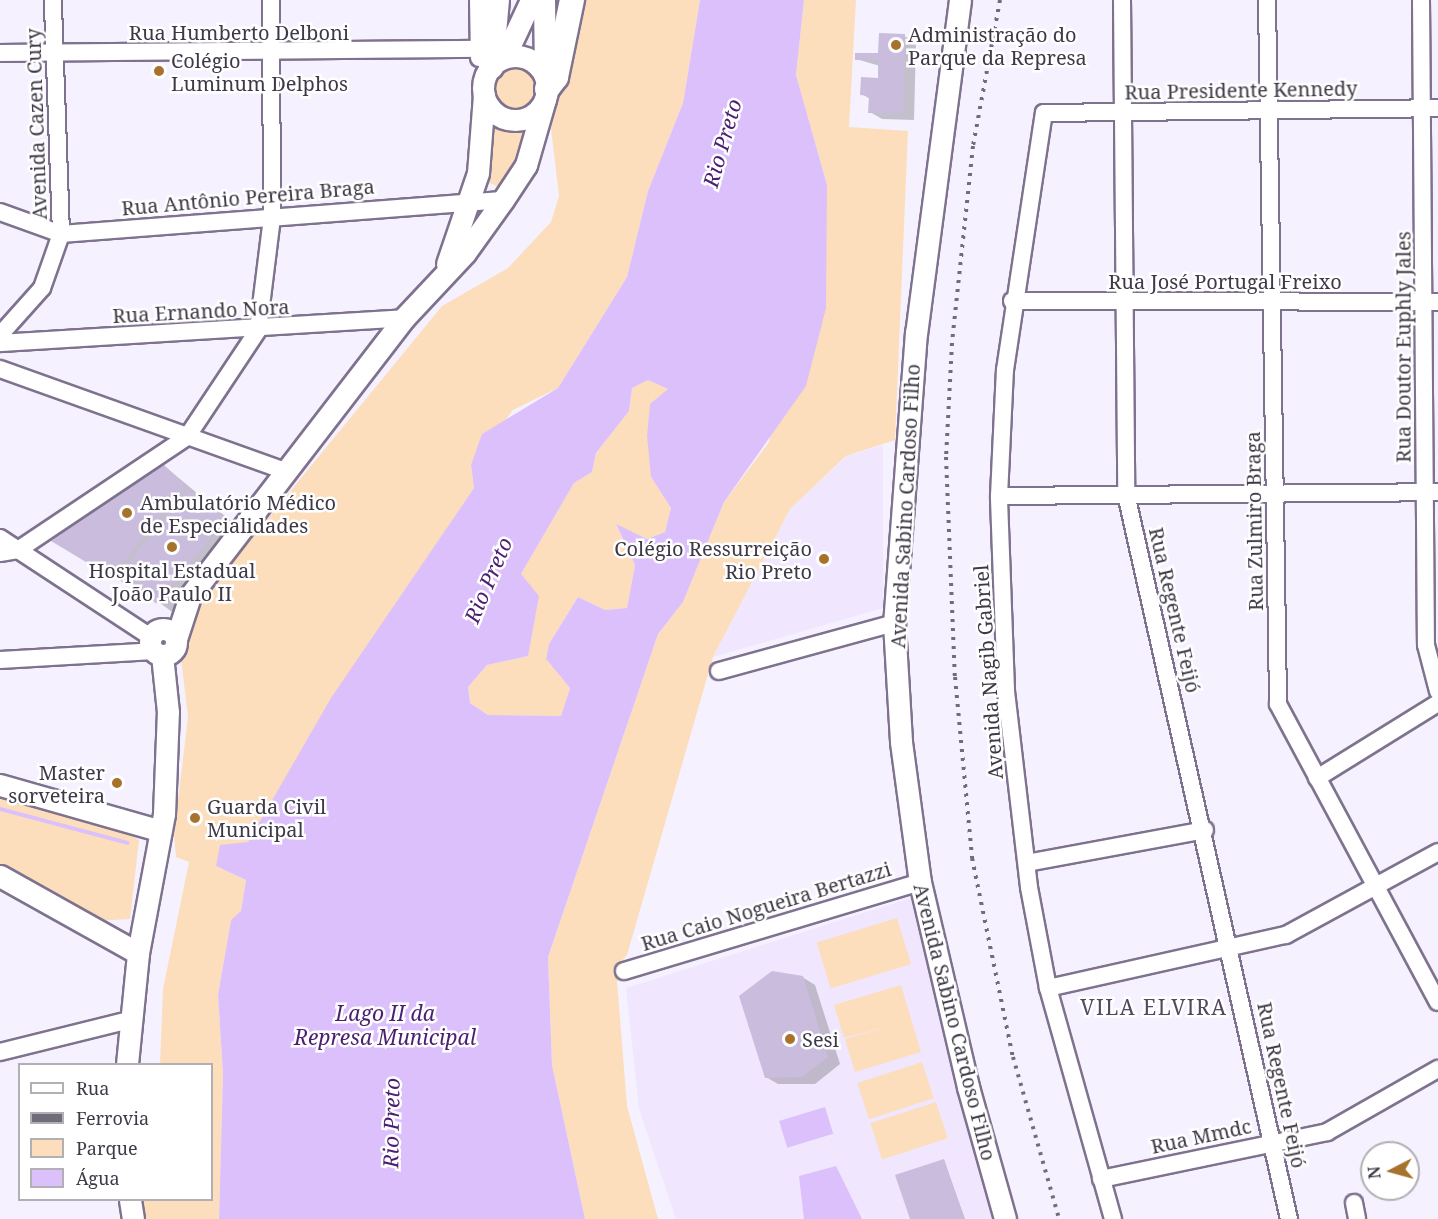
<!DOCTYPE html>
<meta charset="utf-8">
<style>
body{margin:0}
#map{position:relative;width:1438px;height:1219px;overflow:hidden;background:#f6f1fe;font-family:"Noto Serif",serif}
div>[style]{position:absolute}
.built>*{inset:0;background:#f0e6fe}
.green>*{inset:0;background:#fcdebc;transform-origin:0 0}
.round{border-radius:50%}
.water>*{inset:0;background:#dbc0fb;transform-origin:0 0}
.shadow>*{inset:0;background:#0003}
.stream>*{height:4px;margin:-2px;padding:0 2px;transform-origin:2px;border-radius:2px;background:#dbc0fb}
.building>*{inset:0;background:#cabcdc;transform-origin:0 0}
.roads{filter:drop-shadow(2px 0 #7f728f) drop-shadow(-2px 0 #7f728f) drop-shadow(0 2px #7f728f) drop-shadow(0 -2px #7f728f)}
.minor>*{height:16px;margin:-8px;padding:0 8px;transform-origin:8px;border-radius:8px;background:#fff}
.major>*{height:21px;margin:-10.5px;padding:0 10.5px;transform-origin:10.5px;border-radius:10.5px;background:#fff}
.major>.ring{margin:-10.5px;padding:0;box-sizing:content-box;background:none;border:21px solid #fff;border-radius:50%}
.highway>*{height:24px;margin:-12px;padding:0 12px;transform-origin:12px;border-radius:12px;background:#fff}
.rail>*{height:4px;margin-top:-2px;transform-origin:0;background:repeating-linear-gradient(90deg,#716c79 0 3px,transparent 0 9px)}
.dots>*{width:16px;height:16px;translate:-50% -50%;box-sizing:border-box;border:3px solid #fff;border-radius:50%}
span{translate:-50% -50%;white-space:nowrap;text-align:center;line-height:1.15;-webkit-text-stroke:5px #fff;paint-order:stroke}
.street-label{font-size:20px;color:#3e3946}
.poi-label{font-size:20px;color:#3e3946}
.left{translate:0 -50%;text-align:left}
.right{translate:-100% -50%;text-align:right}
.water-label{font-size:21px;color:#4b1e71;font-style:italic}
.neighbourhood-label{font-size:21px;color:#534761;letter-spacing:1.5px}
.legend{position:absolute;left:18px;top:1063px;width:195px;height:138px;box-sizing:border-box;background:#fff;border:2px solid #b2b0b5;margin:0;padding:8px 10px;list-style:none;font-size:18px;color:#3e3946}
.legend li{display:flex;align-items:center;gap:12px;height:30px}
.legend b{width:30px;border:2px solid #b2b0b5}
.north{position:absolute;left:1360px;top:1141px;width:60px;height:60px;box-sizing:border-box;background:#fff;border:2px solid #b2b0b5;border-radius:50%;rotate:264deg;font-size:16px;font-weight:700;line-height:24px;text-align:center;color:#3e3946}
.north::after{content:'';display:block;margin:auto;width:21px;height:27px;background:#a7722b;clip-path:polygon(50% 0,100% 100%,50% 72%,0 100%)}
</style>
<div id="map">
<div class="built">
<i style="clip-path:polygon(883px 445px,883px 608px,713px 657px,790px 509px,847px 456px)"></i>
<i style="clip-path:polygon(914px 897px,1000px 1219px,676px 1219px,639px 1109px,626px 988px)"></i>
</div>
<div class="green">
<i style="clip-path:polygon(579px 0,700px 0,683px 103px,648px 191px,627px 277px,558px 388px,513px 410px,471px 465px,474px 488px,332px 698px,248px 842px,216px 866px,246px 880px,241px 911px,231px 921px,218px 995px,223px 1074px,219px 1219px,145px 1219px,143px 1200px,212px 1200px,212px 1064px,160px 1064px,163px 989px,189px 862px,176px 857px,174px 834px,188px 717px,180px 650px,184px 621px,442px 306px,508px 268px,551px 222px,559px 196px,551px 128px)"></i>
<i style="clip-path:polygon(804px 0,856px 0,849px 127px,908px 131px,895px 440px,846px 456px,790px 509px,713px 657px,627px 955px,616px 968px,627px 1106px,658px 1219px,585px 1219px,552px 1065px,548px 957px,658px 634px,683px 602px,724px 502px,769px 442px,827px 185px,796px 75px)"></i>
<i class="round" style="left:493px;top:64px;width:46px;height:46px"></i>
<i style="clip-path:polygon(488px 121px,508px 127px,531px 123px,502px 188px,484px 181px)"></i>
<i style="clip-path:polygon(648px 380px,668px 389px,651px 477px,671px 508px,665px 532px,647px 539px,616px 525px,635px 565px,627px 608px,605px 610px,578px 597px,549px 644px,546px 659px,570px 688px,561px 716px,488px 715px,470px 703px,468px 687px,487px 665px,528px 656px,521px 574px,574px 483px,592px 472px,596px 453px,629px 411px,632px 388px)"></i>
<i style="clip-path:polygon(0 798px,122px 830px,139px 840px,130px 919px,94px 921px,0 868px)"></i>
<i style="left:897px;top:918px;width:48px;height:84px;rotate:73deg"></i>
<i style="clip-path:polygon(901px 985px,921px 1052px,855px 1072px,845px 1039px,893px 1025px,844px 1038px,834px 1005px)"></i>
<i style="left:922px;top:1062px;width:38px;height:68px;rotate:72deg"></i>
<i style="left:936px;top:1102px;width:38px;height:69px;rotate:72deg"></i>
</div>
<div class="water">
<i style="clip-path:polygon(evenodd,700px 0,804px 0,796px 75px,827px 185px,826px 308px,806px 386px,724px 502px,683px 602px,658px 634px,548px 957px,552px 1065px,585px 1219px,219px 1219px,223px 1074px,218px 995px,231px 920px,241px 911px,246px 880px,216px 866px,220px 845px,248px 842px,331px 698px,474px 488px,471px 465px,482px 434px,558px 388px,627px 277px,648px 191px,683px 103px,700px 0,648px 380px,668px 389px,650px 404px,647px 436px,651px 477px,671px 508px,665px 532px,647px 539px,616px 524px,635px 565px,627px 608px,605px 610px,578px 597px,549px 644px,546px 659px,570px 688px,561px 716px,488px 715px,470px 703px,468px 687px,487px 665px,528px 656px,539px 596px,521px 574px,574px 483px,592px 472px,596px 453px,629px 411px,632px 388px,648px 380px)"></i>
<i style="left:825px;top:1107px;width:28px;height:48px;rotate:73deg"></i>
<i style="clip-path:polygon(836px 1166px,862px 1219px,804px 1219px,799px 1176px)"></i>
</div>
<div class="shadow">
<i style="clip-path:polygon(904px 36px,916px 43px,914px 120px,882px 119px,870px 112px,870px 99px,862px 94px,879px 79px,880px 66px,856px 59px,880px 54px)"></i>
<i style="clip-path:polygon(163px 465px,242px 530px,175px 614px,127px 579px,124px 583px,54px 541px)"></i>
<i style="clip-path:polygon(802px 977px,815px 985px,840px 1064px,815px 1084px,778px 1084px,766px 1077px)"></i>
<i style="clip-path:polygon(944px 1160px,965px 1219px,911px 1219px)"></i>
</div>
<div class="stream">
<i style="left:0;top:809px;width:132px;rotate:14.9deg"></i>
</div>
<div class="building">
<i style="clip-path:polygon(879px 33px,905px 34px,903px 114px,868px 113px,869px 96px,860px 95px,861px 77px,878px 78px,878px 60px,855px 60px,855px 53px,878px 53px)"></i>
<i style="clip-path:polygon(163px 464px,186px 486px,111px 577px,51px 541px)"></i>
<i style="left:188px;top:489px;width:48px;height:109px;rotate:39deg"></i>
<i style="clip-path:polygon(772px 971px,803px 976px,828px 1057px,802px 1077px,765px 1078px,739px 996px)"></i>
<i style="clip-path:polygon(944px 1159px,964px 1219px,910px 1219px,895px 1175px)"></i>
</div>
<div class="roads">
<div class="minor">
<i style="left:478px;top:0;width:58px;rotate:89deg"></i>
<i style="left:1122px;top:0;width:494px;rotate:89.5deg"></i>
<i style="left:1126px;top:494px;width:743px;rotate:77.33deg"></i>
<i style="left:1267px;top:0;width:704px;rotate:89.1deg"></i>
<i style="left:1278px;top:704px;width:338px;rotate:61.8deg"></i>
<i style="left:1421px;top:0;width:645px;rotate:89.56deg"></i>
<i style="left:1426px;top:645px;width:48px;rotate:75.4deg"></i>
<i style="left:0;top:53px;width:478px;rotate:-0.5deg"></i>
<i style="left:0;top:212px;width:65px;rotate:19.8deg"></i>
<i style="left:61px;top:234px;width:443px;rotate:-4.4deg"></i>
<i style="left:1012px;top:301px;width:426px;rotate:0.1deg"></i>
<i style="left:0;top:335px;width:63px;rotate:-48.2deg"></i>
<i style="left:42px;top:288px;width:57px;rotate:-70.6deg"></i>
<i style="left:61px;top:234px;width:234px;rotate:-92deg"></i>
<i style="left:0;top:343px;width:405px;rotate:-3.5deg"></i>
<i style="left:0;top:369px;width:303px;rotate:19.7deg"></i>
<i style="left:999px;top:496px;width:439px;rotate:-0.5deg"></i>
<i style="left:0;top:538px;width:181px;rotate:33.3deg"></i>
<i style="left:0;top:553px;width:18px;rotate:-9deg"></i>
<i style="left:18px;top:550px;width:203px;rotate:-33.8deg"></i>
<i style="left:187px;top:437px;width:128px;rotate:-56.4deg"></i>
<i style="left:258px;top:330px;width:114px;rotate:-82.9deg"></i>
<i style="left:272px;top:217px;width:217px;rotate:-90.3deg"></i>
<i style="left:0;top:660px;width:154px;rotate:-3.3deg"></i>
<i style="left:719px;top:671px;width:181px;rotate:-15.3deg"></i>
<i style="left:1317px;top:778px;width:142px;rotate:-31.8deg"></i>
<i style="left:1027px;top:863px;width:181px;rotate:-10.5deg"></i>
<i style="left:624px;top:971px;width:309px;rotate:-16.7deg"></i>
<i style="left:1048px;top:988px;width:244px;rotate:-12.6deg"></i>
<i style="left:1286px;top:935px;width:173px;rotate:-28.6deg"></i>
<i style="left:0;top:1052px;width:133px;rotate:-13.9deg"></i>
<i style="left:1101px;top:1179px;width:231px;rotate:-11.7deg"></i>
<i style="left:1327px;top:1132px;width:128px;rotate:-29.6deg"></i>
<i style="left:1354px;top:1203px;width:16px;rotate:79deg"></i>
<i style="left:1113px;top:1219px;width:240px;rotate:-105.7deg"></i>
<i style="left:1048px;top:988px;width:103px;rotate:-100.7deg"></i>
<i style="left:1029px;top:887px;width:198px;rotate:-96.7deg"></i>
<i style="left:1006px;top:690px;width:194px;rotate:-92.1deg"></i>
<i style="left:999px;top:496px;width:126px;rotate:-87.3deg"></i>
<i style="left:1005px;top:370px;width:260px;rotate:-81.4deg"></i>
<i style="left:1044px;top:113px;width:394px;rotate:-0.7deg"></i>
</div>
<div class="major">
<i style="left:544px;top:0;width:76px;rotate:89.2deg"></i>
<i style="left:960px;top:0;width:335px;rotate:97.5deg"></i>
<i style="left:916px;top:332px;width:292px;rotate:94.3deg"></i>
<i style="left:894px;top:623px;width:119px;rotate:86.6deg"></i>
<i style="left:901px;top:742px;width:141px;rotate:82.3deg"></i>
<i style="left:920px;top:882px;width:211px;rotate:76.8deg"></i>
<i style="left:968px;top:1087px;width:137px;rotate:74.3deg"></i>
<i class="ring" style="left:483px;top:56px;width:43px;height:43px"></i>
<i style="left:504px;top:58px;width:64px;rotate:-65deg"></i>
<i style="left:447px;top:264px;width:96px;rotate:-71.2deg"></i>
<i style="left:478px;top:173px;width:78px;rotate:-85.6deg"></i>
<i class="ring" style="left:150px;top:629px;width:5px;height:5px"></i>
<i style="left:176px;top:639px;width:45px;rotate:-72deg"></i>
<i style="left:190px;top:596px;width:351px;rotate:-52.4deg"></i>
<i style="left:404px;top:318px;width:89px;rotate:-46.8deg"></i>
<i style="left:465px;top:253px;width:65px;rotate:-54.4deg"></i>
<i style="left:503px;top:200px;width:42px;rotate:-56.7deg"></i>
<i style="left:526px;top:165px;width:69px;rotate:-73.9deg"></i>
<i style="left:0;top:785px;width:167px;rotate:15.9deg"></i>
<i style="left:0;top:876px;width:158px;rotate:29.2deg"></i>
<i style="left:127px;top:1064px;width:112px;rotate:-84.3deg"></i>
<i style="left:138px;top:953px;width:141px;rotate:-79.4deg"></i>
<i style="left:164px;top:814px;width:102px;rotate:-87.8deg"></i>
<i style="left:168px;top:712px;width:57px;rotate:-96deg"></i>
<i style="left:130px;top:1200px;width:19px;rotate:81deg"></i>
</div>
<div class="highway">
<i style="left:491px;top:67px;width:67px;rotate:-84.9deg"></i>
<i style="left:547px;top:89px;width:15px;rotate:-53deg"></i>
<i style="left:556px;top:77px;width:79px;rotate:-78.3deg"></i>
</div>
</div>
<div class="rail">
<i style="left:1000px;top:0;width:148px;rotate:100.5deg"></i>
<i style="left:973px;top:146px;width:198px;rotate:96.1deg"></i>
<i style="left:952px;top:343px;width:114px;rotate:93deg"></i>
<i style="left:946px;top:457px;width:220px;rotate:87.7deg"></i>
<i style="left:955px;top:677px;width:182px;rotate:84.6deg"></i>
<i style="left:972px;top:858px;width:203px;rotate:78.4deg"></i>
<i style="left:1013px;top:1057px;width:168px;rotate:74.1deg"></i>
</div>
<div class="dots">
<i style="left:896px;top:45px;background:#a7722b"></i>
<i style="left:159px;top:71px;background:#a7722b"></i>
<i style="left:127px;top:513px;background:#a7722b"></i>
<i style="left:172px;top:547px;background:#a7722b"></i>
<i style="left:824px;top:559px;background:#a7722b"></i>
<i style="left:117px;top:783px;background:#a7722b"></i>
<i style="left:195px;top:818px;background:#a7722b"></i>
<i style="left:790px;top:1039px;background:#a7722b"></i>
</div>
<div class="street-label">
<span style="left:239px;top:32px">Rua Humberto Delboni</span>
<span style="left:1241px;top:90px;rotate:-1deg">Rua Presidente Kennedy</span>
<span style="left:36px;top:124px;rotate:-92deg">Avenida Cazen Cury</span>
<span style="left:248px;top:197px;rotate:-5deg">Rua Antônio Pereira Braga</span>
<span style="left:1225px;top:281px">Rua José Portugal Freixo</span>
<span style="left:201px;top:311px;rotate:-3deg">Rua Ernando Nora</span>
<span style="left:1403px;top:347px;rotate:-90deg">Rua Doutor Euphly Jales</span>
<span style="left:905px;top:506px;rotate:-87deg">Avenida Sabino Cardoso Filho</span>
<span style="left:1254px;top:521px;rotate:-91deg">Rua Zulmiro Braga</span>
<span style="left:1175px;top:610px;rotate:77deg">Rua Regente Feijó</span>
<span style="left:988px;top:672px;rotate:-94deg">Avenida Nagib Gabriel</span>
<span style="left:766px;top:906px;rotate:-17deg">Rua Caio Nogueira Bertazzi</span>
<span style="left:955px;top:1022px;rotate:76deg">Avenida Sabino Cardoso Filho</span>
<span style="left:1282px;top:1085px;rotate:78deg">Rua Regente Feijó</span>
<span style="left:1201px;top:1136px;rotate:-12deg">Rua Mmdc</span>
</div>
<div class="poi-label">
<span class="left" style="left:908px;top:46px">Administração do<br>Parque da Represa</span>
<span class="left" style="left:171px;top:72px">Colégio<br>Luminum Delphos</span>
<span class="left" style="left:140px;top:514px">Ambulatório Médico<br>de Especialidades</span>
<span class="right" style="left:812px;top:560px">Colégio Ressurreição<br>Rio Preto</span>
<span style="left:172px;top:582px">Hospital Estadual<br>João Paulo II</span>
<span class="right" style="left:105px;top:784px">Master<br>sorveteira</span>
<span class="left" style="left:207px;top:818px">Guarda Civil<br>Municipal</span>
<span class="left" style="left:802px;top:1039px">Sesi</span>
</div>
<div class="water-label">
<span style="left:722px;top:143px;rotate:-74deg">Rio Preto</span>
<span style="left:488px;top:580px;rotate:-67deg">Rio Preto</span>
<span style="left:385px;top:1025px">Lago II da<br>Represa Municipal</span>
<span style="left:391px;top:1123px;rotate:-89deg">Rio Preto</span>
</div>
<div class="neighbourhood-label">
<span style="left:1154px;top:1007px">VILA ELVIRA</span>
</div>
<ul class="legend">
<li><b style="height:8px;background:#fff"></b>Rua</li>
<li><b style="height:8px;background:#716c79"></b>Ferrovia</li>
<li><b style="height:16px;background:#fcdebc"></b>Parque</li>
<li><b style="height:16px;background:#dbc0fb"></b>Água</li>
</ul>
<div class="north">N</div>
</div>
